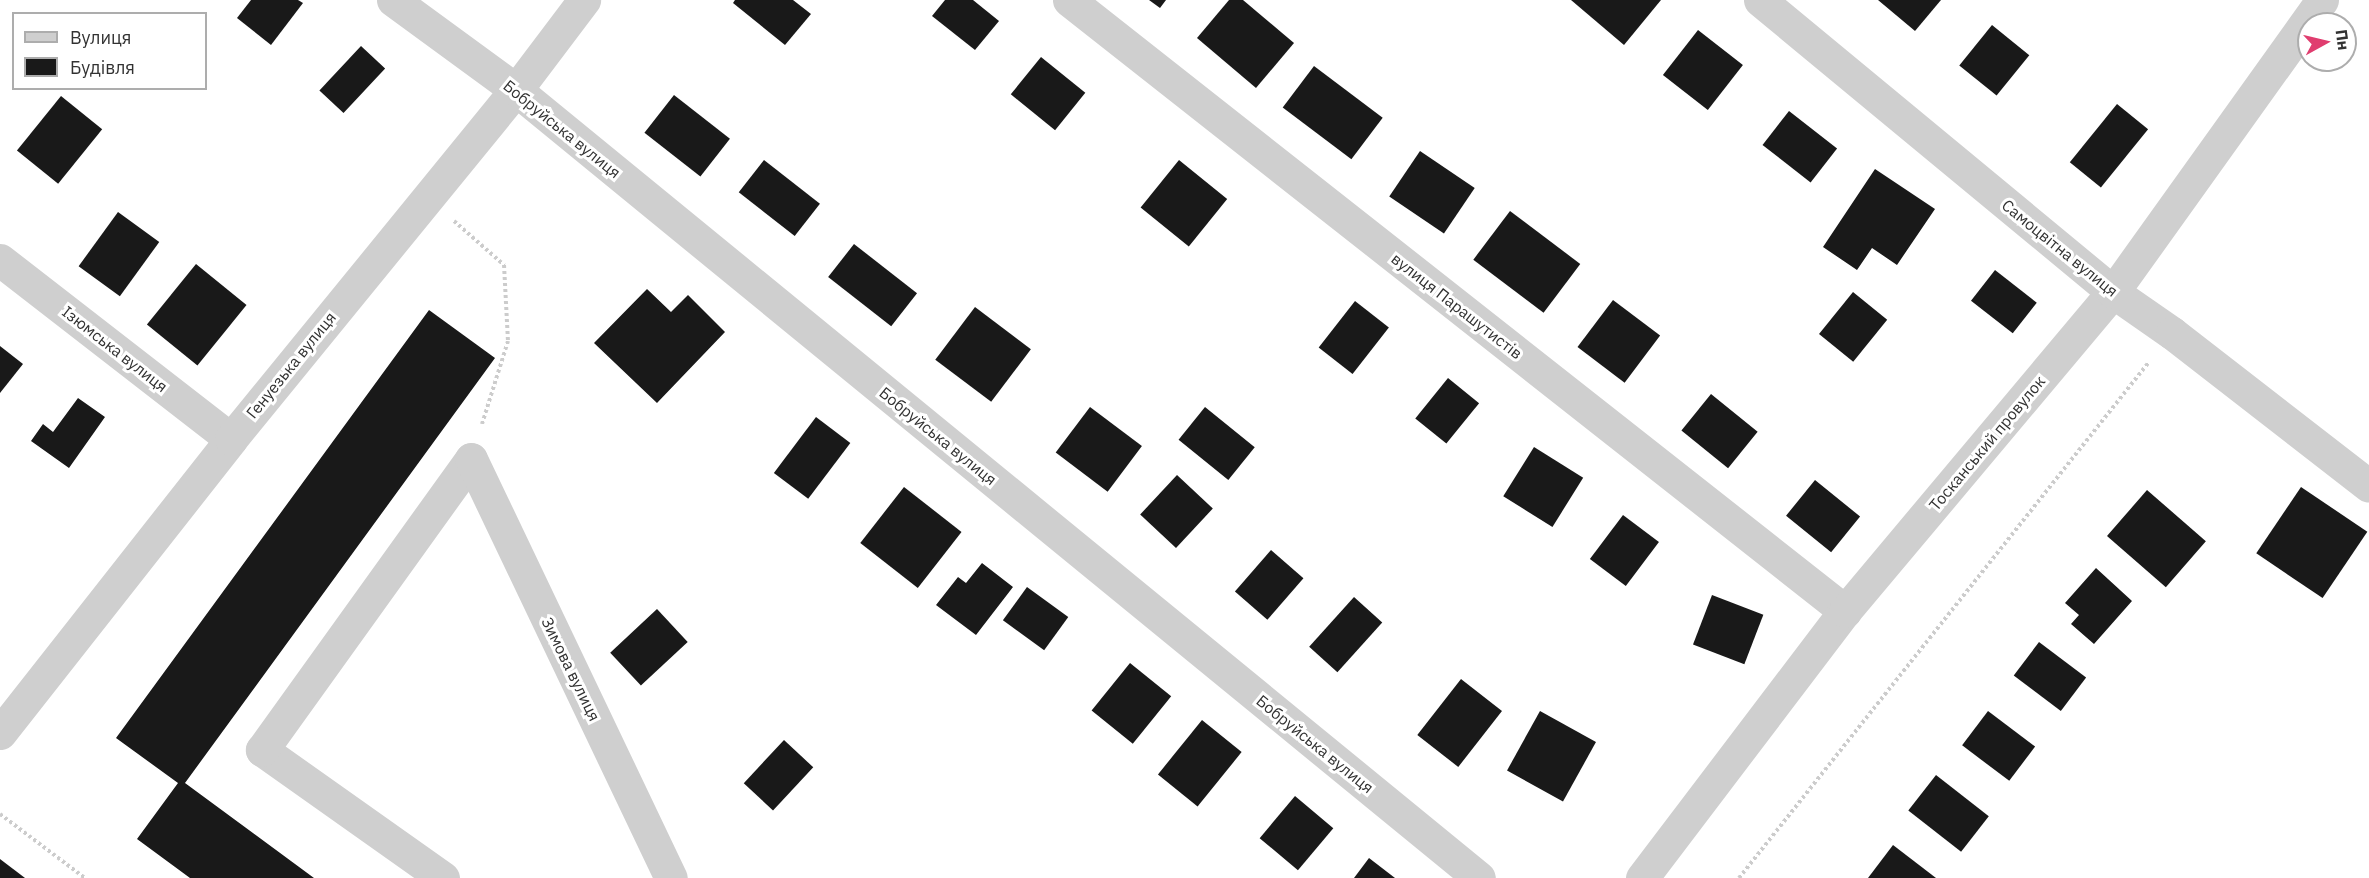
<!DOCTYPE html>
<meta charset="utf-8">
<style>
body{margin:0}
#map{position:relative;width:2369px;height:878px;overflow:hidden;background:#fff;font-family:"IBM Plex Sans",sans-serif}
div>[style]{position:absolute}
.building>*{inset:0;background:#191919;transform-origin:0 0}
.path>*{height:4px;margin-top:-2px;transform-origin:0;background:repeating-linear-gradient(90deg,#ccc 0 3px,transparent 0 6px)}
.minor>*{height:33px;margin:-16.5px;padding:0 16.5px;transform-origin:16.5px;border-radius:16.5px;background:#cfcfcf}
span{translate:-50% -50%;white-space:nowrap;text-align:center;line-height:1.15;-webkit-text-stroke:6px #fff;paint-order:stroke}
.street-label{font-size:16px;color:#323232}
.legend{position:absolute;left:12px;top:12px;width:195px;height:78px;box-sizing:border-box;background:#fff;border:2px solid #adadad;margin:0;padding:8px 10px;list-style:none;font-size:18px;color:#323232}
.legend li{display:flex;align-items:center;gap:12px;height:30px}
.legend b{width:30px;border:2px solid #adadad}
.north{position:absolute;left:2297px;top:12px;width:60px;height:60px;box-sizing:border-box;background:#fff;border:2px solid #adadad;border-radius:50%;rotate:82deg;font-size:16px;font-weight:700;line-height:24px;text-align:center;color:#323232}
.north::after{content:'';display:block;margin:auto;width:21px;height:27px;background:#e03d6f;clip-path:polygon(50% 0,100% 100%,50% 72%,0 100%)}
</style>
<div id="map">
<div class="building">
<i style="clip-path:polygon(251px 0,298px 0,303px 3px,271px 45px,237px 18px)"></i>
<i style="clip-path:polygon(735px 0,793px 0,811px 14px,785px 45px,733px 3px)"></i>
<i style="clip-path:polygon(945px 0,973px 0,999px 21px,975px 50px,932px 16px)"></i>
<i style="clip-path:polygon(1149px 0,1166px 0,1160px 8px)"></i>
<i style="clip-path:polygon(1229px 0,1243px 0,1294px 43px,1256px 88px,1197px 38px)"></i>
<i style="clip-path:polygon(1571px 0,1661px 0,1624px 45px)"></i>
<i style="clip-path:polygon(1878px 0,1941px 0,1915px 31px)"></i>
<i style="left:1992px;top:25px;width:48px;height:52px;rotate:39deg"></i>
<i style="left:1698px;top:30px;width:57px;height:57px;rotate:38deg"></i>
<i style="left:361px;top:46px;width:33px;height:61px;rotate:43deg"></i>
<i style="left:1041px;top:57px;width:57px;height:48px;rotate:39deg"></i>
<i style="left:1314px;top:66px;width:86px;height:52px;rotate:37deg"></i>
<i style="left:674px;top:95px;width:71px;height:48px;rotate:38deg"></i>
<i style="left:61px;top:96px;width:53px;height:70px;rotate:39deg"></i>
<i style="left:2117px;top:104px;width:40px;height:75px;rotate:39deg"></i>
<i style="left:1789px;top:111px;width:61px;height:43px;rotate:38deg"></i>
<i style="left:1420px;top:151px;width:66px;height:55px;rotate:34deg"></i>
<i style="left:764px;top:160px;width:71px;height:41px;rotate:38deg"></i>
<i style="left:1179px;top:160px;width:62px;height:61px;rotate:39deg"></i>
<i style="clip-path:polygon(1875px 169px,1935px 209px,1897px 265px,1872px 248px,1857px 270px,1823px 247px)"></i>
<i style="left:1510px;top:211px;width:88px;height:61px;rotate:37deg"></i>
<i style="left:118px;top:212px;width:51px;height:67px;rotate:36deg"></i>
<i style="left:854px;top:244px;width:80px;height:42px;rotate:38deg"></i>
<i style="left:196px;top:264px;width:65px;height:78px;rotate:39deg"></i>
<i style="left:1995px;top:270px;width:53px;height:39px;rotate:38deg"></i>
<i style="clip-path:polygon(647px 289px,671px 312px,688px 295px,725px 332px,657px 403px,594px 343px)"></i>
<i style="left:1853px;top:292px;width:44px;height:54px;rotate:39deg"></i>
<i style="left:1613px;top:300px;width:59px;height:59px;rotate:37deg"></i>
<i style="left:1355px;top:301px;width:43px;height:59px;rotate:38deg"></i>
<i style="left:975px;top:307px;width:70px;height:66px;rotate:37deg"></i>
<i style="clip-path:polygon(429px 310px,495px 358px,185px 783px,314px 878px,190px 878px,137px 839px,178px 783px,116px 738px)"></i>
<i style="clip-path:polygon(0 346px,23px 364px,0 393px)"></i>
<i style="left:1448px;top:378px;width:40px;height:52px;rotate:39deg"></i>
<i style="left:1711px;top:394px;width:60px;height:47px;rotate:39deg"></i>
<i style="clip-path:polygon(78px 398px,105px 417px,69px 468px,31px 441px,43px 424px,53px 432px)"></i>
<i style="left:1090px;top:407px;width:65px;height:57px;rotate:37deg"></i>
<i style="left:1205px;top:407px;width:64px;height:42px;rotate:39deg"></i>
<i style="left:816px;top:417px;width:43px;height:70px;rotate:37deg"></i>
<i style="left:1534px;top:447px;width:58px;height:58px;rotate:32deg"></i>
<i style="left:1177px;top:475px;width:49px;height:54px;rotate:43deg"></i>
<i style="left:1815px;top:480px;width:58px;height:46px;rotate:39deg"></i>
<i style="left:904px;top:487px;width:73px;height:71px;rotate:38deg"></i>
<i style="left:2301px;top:487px;width:80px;height:80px;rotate:34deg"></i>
<i style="left:2147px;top:490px;width:78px;height:61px;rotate:41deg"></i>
<i style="left:1623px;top:515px;width:45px;height:55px;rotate:37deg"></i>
<i style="left:1271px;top:550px;width:43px;height:55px;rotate:41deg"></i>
<i style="clip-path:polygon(982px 563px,1013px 587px,976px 635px,936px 605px,958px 577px,966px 583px)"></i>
<i style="clip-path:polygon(2096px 568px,2132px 601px,2094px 644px,2071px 624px,2079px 615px,2065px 603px)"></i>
<i style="left:1027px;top:587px;width:51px;height:41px;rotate:36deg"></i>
<i style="left:1712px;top:595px;width:55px;height:53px;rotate:21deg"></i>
<i style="left:1354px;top:597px;width:38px;height:67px;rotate:42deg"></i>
<i style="left:657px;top:609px;width:45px;height:64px;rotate:47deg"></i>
<i style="left:2039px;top:642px;width:59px;height:42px;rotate:37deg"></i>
<i style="left:1130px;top:663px;width:53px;height:61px;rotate:39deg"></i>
<i style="left:1461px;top:679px;width:52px;height:71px;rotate:38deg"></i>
<i style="left:1540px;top:711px;width:64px;height:68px;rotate:29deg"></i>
<i style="left:1988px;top:711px;width:59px;height:43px;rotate:37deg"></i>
<i style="left:1202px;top:720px;width:51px;height:70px;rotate:39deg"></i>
<i style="left:784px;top:740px;width:40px;height:59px;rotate:43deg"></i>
<i style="left:1936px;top:775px;width:67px;height:45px;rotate:38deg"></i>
<i style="left:1295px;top:796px;width:50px;height:55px;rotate:40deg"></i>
<i style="clip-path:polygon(1893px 845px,1936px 878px,1868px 878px)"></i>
<i style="clip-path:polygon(1369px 858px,1395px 878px,1354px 878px)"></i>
<i style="clip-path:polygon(0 859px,25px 878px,0 878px)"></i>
</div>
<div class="path">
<i style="left:454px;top:221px;width:67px;rotate:41.3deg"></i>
<i style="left:504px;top:265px;width:76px;rotate:87deg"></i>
<i style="left:508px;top:341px;width:87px;rotate:107.4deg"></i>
<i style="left:0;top:814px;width:106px;rotate:37deg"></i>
<i style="left:1739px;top:878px;width:659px;rotate:-51.53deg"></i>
</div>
<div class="minor">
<i style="left:393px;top:0;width:152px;rotate:36.2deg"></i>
<i style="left:516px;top:90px;width:1244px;rotate:39.29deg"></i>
<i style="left:1069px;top:0;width:988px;rotate:38.22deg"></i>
<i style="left:1760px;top:0;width:458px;rotate:39.6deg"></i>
<i style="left:2113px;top:292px;width:72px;rotate:34.8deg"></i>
<i style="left:2172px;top:333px;width:249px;rotate:37.8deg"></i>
<i style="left:0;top:260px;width:292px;rotate:37.8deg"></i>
<i style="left:0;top:733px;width:374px;rotate:-51.8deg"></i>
<i style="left:231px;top:439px;width:451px;rotate:-50.8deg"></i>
<i style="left:516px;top:90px;width:113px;rotate:-52.9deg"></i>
<i style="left:443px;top:878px;width:222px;rotate:-144.7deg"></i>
<i style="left:262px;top:750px;width:358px;rotate:-54.3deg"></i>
<i style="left:471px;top:459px;width:464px;rotate:64.5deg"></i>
<i style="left:1642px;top:878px;width:335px;rotate:-52.8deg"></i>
<i style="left:1845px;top:611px;width:417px;rotate:-50deg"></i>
<i style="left:2113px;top:292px;width:359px;rotate:-54.4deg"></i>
</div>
<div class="street-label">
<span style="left:562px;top:129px;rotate:39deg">Бобруйська вулиця</span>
<span style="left:2060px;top:248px;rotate:39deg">Самоцвітна вулиця</span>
<span style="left:1457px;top:306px;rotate:38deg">вулиця Парашутистів</span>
<span style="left:115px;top:349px;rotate:38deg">Ізюмська вулиця</span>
<span style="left:291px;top:365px;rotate:-51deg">Генуезька вулиця</span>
<span style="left:938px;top:436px;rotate:39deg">Бобруйська вулиця</span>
<span style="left:1987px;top:443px;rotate:-50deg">Тосканський провулок</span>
<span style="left:571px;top:669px;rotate:64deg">Зимова вулиця</span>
<span style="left:1315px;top:744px;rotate:39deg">Бобруйська вулиця</span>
</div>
<ul class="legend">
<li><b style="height:8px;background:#cfcfcf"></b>Вулиця</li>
<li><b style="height:16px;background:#191919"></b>Будівля</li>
</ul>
<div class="north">Пн</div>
</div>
